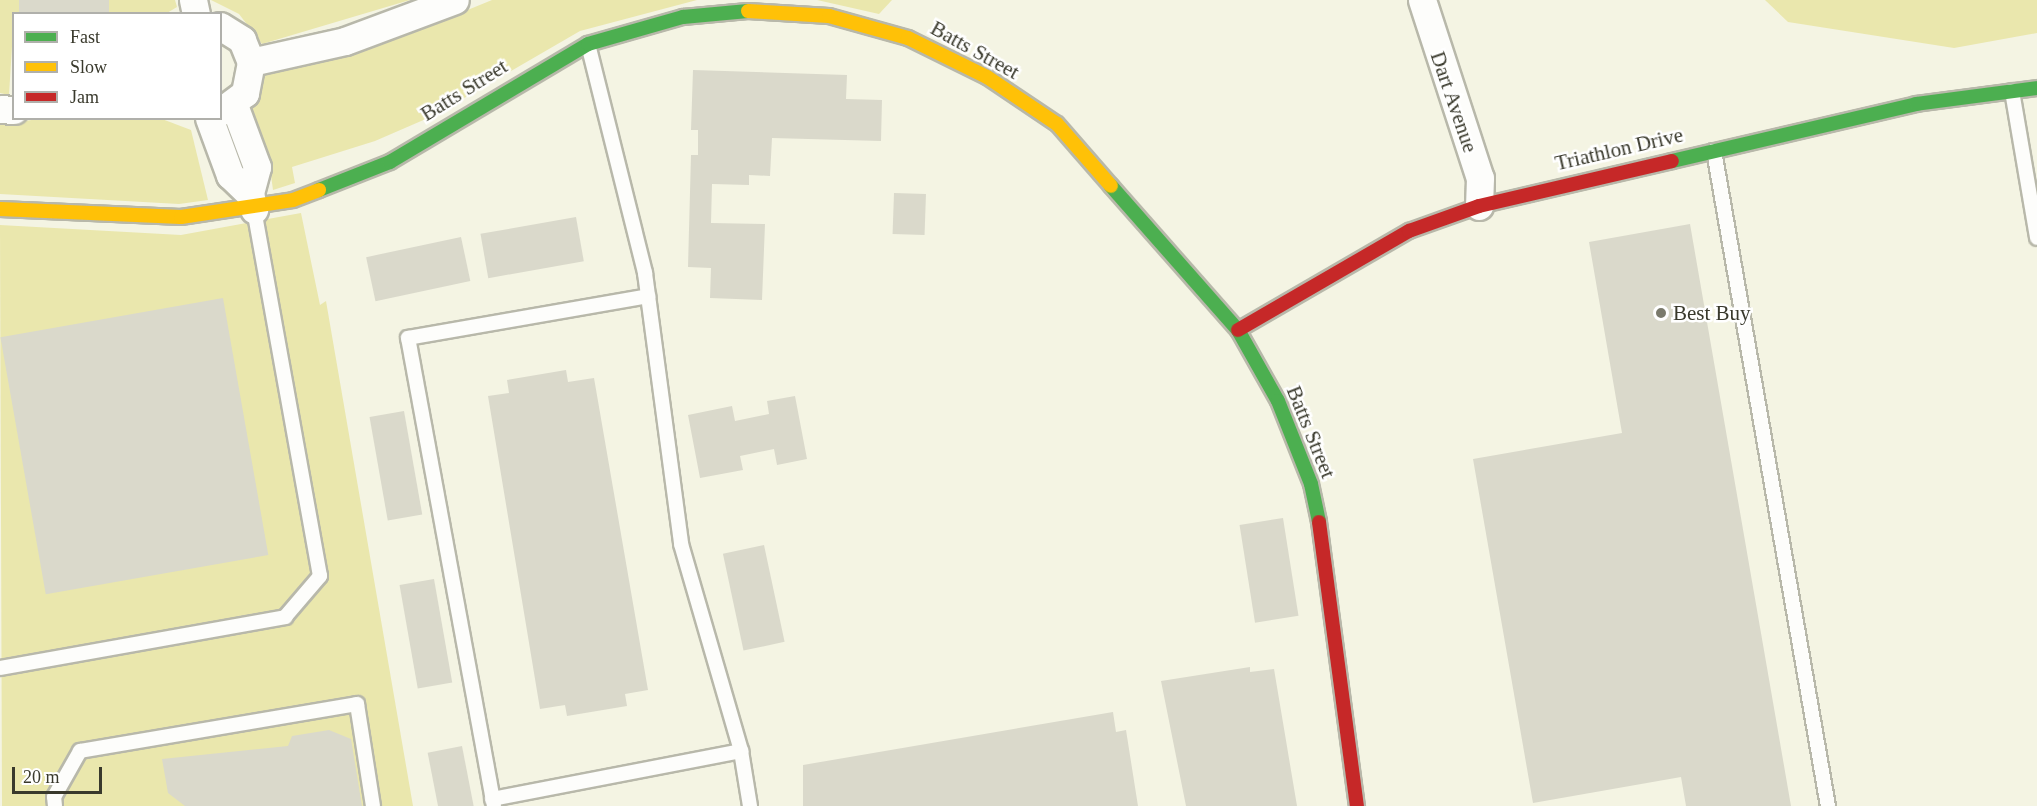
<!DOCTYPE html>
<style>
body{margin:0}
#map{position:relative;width:2037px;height:806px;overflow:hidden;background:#f4f4e3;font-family:"Times New Roman",serif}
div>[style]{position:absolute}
.green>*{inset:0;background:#eae7ad}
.building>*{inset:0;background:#dad9cb;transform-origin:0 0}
.roads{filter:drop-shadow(2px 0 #b8b8aa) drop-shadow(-2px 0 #b8b8aa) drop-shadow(0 2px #b8b8aa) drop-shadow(0 -2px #b8b8aa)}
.lane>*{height:14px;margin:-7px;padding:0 7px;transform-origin:7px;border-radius:7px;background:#fdfdfb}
.street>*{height:27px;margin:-13.5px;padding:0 13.5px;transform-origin:13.5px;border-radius:13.5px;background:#fdfdfb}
.fast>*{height:14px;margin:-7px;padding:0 7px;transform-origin:7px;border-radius:7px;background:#4caf50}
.slow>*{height:14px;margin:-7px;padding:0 7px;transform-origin:7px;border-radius:7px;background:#ffc107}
.jam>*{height:14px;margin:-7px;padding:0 7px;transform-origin:7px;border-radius:7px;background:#c62828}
.dots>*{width:16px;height:16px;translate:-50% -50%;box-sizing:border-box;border:3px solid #fff;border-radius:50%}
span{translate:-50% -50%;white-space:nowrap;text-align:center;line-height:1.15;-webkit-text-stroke:5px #fff;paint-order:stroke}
.street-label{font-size:21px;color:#39392c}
.poi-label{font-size:21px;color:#39392c}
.left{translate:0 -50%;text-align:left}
.legend{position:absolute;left:12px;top:12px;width:210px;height:108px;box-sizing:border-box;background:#fff;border:2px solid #b0b0ab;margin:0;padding:8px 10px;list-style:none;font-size:18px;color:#39392c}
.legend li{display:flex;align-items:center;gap:12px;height:30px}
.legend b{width:30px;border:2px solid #b0b0ab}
.scale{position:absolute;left:12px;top:767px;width:90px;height:27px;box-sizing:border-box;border:3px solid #39392c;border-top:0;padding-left:8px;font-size:18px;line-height:21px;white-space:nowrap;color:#39392c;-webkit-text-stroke:4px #fff;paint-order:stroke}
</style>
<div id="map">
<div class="green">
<i style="clip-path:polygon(0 0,175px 0,177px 7px,167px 13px,14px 14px,9px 95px,0 93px)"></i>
<i style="clip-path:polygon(211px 0,410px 0,262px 44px,239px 14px)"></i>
<i style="clip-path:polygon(492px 0,697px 0,580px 31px,435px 115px,375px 141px,292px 167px,295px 183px,273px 190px,269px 161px,246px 112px,265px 75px,404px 36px)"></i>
<i style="clip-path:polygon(817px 0,892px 0,879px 14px)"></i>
<i style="clip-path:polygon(1765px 0,2037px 0,2037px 33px,1954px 48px,1788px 22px)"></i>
<i style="clip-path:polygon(44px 118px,162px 119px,191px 130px,208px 200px,179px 204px,0 194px,0 125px)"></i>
<i style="clip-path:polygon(301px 213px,320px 305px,326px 301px,413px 806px,2px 806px,0 225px,181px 235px)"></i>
</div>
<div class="building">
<i style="left:19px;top:0;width:90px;height:14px"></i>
<i style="clip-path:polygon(693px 70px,847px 75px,846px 99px,882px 100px,881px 141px,772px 138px,770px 176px,749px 175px,749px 185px,712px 184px,711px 223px,765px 224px,762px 300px,710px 298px,711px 268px,688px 267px,691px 155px,698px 155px,698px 130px,691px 130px)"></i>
<i style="left:894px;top:193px;width:32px;height:41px;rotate:2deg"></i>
<i style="left:576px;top:217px;width:45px;height:97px;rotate:80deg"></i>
<i style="clip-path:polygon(1690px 224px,1791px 806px,1686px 806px,1681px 777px,1533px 803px,1473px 459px,1622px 433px,1589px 242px)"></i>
<i style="left:461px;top:237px;width:45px;height:97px;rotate:78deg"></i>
<i style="left:223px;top:298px;width:261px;height:226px;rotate:80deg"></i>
<i style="clip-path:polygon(566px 370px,568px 382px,594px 378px,648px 690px,625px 694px,627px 706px,567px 716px,565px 705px,540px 709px,488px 396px,509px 393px,507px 380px)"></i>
<i style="clip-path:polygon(795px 396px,807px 459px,777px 465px,774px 449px,740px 456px,743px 470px,700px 478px,688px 415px,732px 406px,735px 421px,769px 414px,767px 401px)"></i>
<i style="left:404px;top:411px;width:105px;height:35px;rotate:80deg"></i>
<i style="left:1283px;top:518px;width:99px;height:44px;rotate:81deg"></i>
<i style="left:764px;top:545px;width:99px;height:42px;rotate:78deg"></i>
<i style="left:434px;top:579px;width:105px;height:35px;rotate:80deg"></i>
<i style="clip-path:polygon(1250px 667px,1250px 672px,1274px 669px,1297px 806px,1186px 806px,1161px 681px)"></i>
<i style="clip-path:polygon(1113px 712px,1116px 732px,1126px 730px,1138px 806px,803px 806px,803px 765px)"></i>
<i style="clip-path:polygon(329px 730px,351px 739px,362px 806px,185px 806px,168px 793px,162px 759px,288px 746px,292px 736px)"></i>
<i style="left:462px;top:746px;width:61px;height:35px;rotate:79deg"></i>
</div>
<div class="roads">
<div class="lane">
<i style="left:588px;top:44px;width:236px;rotate:76deg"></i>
<i style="left:645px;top:273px;width:273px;rotate:82.4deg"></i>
<i style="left:681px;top:544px;width:216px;rotate:73.8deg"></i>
<i style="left:741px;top:751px;width:56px;rotate:80.7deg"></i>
<i style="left:2012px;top:91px;width:149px;rotate:80.3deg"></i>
<i style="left:1714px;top:151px;width:665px;rotate:80.13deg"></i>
<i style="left:0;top:668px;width:290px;rotate:-10.1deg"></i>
<i style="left:285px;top:617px;width:54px;rotate:-49.5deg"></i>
<i style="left:320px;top:576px;width:373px;rotate:-100.2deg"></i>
<i style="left:492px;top:799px;width:254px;rotate:-10.9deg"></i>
<i style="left:55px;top:806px;width:9px;rotate:-96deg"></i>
<i style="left:54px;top:797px;width:53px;rotate:-60.5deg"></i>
<i style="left:80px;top:751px;width:281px;rotate:-9.6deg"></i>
<i style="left:357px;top:704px;width:103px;rotate:81.1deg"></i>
<i style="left:494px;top:806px;width:476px;rotate:-100.4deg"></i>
<i style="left:408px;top:338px;width:244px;rotate:-9.9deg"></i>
</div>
<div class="street">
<i style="left:193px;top:0;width:14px;rotate:78deg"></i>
<i style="left:1422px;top:0;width:187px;rotate:72deg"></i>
<i style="left:1480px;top:178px;width:28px;rotate:92deg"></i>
<i style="left:220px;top:26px;width:26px;rotate:32deg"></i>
<i style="left:242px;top:40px;width:24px;rotate:68deg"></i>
<i style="left:251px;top:62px;width:32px;rotate:101deg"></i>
<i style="left:245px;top:93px;width:31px;rotate:143deg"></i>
<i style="left:251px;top:62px;width:96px;rotate:-12.6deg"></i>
<i style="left:345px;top:41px;width:117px;rotate:-20.4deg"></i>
<i style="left:234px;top:105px;width:66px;rotate:69.6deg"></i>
<i style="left:257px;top:167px;width:28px;rotate:105deg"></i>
<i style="left:250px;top:194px;width:16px;rotate:75deg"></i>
<i style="left:0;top:109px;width:14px;rotate:4deg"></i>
<i style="left:209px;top:118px;width:61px;rotate:69.8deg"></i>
<i style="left:230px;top:175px;width:28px;rotate:44deg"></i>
</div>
<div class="fast">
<i style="left:1672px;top:161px;width:251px;rotate:-13.1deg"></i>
<i style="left:1916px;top:104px;width:122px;rotate:-7.5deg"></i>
<i style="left:1111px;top:186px;width:192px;rotate:48.6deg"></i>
<i style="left:1238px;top:330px;width:81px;rotate:60.6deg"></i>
<i style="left:1278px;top:401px;width:89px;rotate:68.3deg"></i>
<i style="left:1311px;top:484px;width:39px;rotate:78deg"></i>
<i style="left:319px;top:190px;width:76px;rotate:-21.5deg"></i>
<i style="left:390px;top:162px;width:230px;rotate:-30.8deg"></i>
<i style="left:588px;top:44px;width:99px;rotate:-15.9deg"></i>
<i style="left:683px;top:17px;width:65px;rotate:-5.3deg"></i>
</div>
<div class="slow">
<i style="left:748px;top:11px;width:81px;rotate:3.5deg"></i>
<i style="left:829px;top:16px;width:82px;rotate:15.6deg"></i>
<i style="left:908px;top:38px;width:88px;rotate:26.3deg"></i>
<i style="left:987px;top:77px;width:84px;rotate:33.9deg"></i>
<i style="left:1057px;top:124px;width:82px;rotate:48.9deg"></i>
<i style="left:0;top:209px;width:181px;rotate:2.5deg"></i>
<i style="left:181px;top:217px;width:113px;rotate:-8.6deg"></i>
<i style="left:293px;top:200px;width:28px;rotate:-21deg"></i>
</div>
<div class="jam">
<i style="left:1238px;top:330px;width:198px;rotate:-30.1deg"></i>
<i style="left:1409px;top:231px;width:74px;rotate:-19.7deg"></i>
<i style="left:1479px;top:206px;width:198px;rotate:-13.1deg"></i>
<i style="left:1319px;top:522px;width:287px;rotate:82.4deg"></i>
</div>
</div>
<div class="dots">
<i style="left:1661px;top:313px;background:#7a7a6c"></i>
</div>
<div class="street-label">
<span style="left:975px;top:50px;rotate:29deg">Batts Street</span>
<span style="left:464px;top:90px;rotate:-32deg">Batts Street</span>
<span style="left:1454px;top:102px;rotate:71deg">Dart Avenue</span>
<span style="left:1619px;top:149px;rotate:-13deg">Triathlon Drive</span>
<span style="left:1311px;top:432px;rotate:68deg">Batts Street</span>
</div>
<div class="poi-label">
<span class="left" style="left:1673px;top:313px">Best Buy</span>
</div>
<ul class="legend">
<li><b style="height:8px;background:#4caf50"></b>Fast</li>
<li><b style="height:8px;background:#ffc107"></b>Slow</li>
<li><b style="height:8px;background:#c62828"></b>Jam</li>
</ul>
<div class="scale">20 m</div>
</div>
